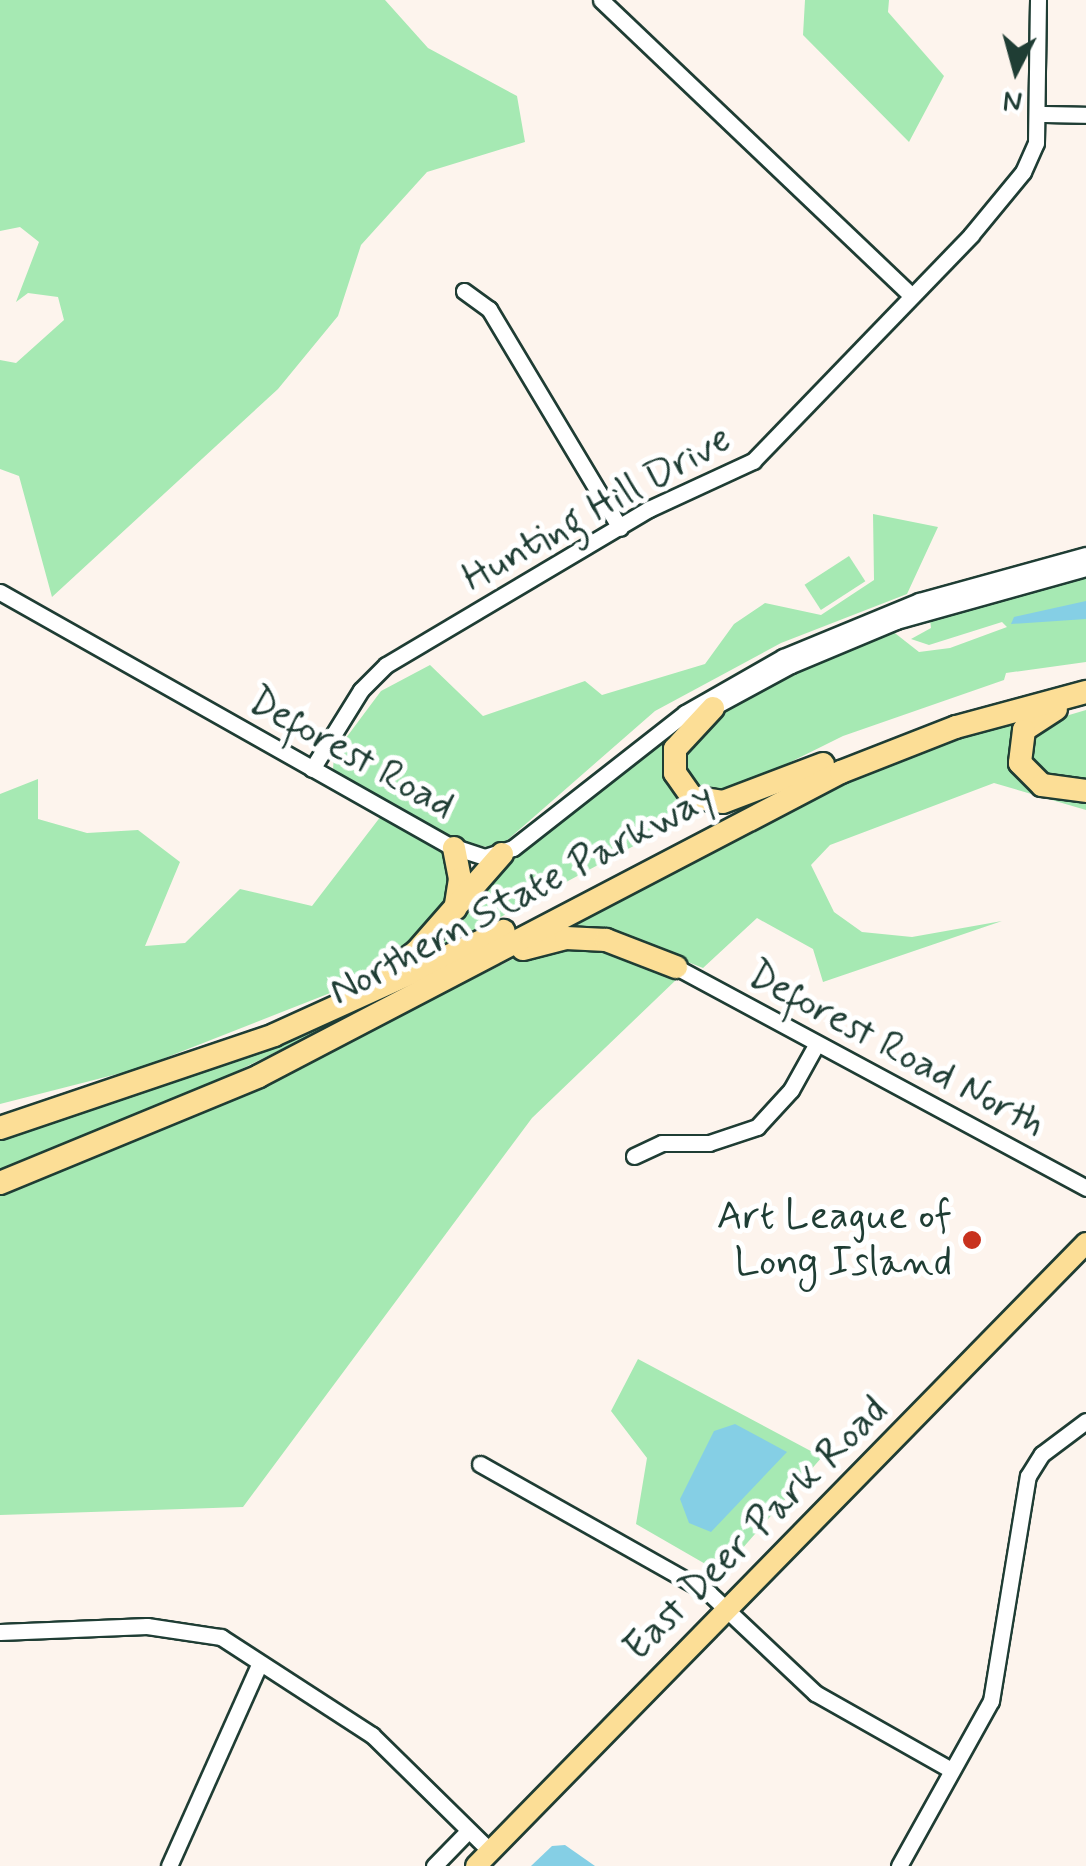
<!DOCTYPE html>
<style>
body{margin:0}
#map{position:relative;width:1086px;height:1866px;overflow:hidden;background:#fdf4ed;font-family:Mynerve,sans-serif}
div>[style]{position:absolute}
.green>*{inset:0;background:#a6e9b3;transform-origin:0 0}
.water>*{inset:0;background:#85cfe5}
.roads{filter:drop-shadow(2px 0 #1f3d34) drop-shadow(-2px 0 #1f3d34) drop-shadow(0 2px #1f3d34) drop-shadow(0 -2px #1f3d34)}
.minor>*{height:15px;margin:-7.5px;padding:0 7.5px;transform-origin:7.5px;border-radius:7.5px;background:#fff}
.major>*{height:20px;margin:-10px;padding:0 10px;transform-origin:10px;border-radius:10px;background:#fcde96}
.highway>*{height:22px;margin:-11px;padding:0 11px;transform-origin:11px;border-radius:11px;background:#fcde96}
.dots>*{width:28px;height:28px;translate:-50% -50%;box-sizing:border-box;border:5px solid #fff;border-radius:50%}
span{translate:-50% -50%;white-space:nowrap;text-align:center;line-height:1.15;-webkit-text-stroke:10px #fff;paint-order:stroke}
.street-label{font-size:40px;color:#1f3d34}
.poi-label{font-size:40px;color:#1f3d34}
.right{translate:-100% -50%;text-align:right}
.north{position:absolute;left:966px;top:20px;width:100px;height:100px;-webkit-text-stroke:8px #fff;paint-order:stroke;rotate:186deg;font-size:28px;font-weight:700;line-height:40px;text-align:center;color:#1f3d34}
.north::after{content:'';display:block;margin:auto;width:35px;height:45px;background:#1f3d34;clip-path:polygon(50% 0,100% 100%,50% 72%,0 100%)}
</style>
<div id="map">
<div class="green">
<i style="clip-path:polygon(0 0,385px 0,428px 48px,517px 96px,525px 142px,427px 172px,361px 245px,338px 316px,278px 389px,52px 597px,19px 476px,0 469px,0 360px,16px 363px,64px 320px,58px 297px,28px 293px,16px 302px,39px 242px,20px 227px,0 231px)"></i>
<i style="clip-path:polygon(805px 0,889px 0,888px 12px,944px 76px,909px 142px,803px 35px)"></i>
<i style="clip-path:polygon(873px 514px,938px 527px,907px 594px,781px 643px,655px 711px,505px 842px,487px 847px,459px 841px,333px 770px,334px 754px,381px 691px,430px 665px,483px 716px,585px 681px,602px 695px,705px 664px,734px 624px,765px 603px,821px 615px,874px 580px)"></i>
<i style="left:849px;top:556px;width:30px;height:53px;rotate:57deg"></i>
<i style="clip-path:polygon(1086px 575px,1086px 662px,1006px 673px,1004px 680px,843px 736px,726px 794px,702px 793px,684px 778px,681px 744px,695px 726px,826px 656px,891px 630px,919px 652px,950px 648px,1007px 627px,1002px 622px,929px 645px,911px 639px,931px 628px,930px 619px)"></i>
<i style="clip-path:polygon(1086px 710px,1086px 781px,1053px 780px,1024px 756px,1032px 726px)"></i>
<i style="clip-path:polygon(1024px 717px,1010px 749px,1019px 775px,1086px 793px,1086px 810px,994px 783px,830px 845px,811px 865px,834px 912px,862px 932px,912px 937px,1002px 921px,823px 982px,813px 949px,757px 918px,703px 968px,617px 934px,558px 929px,931px 740px)"></i>
<i style="clip-path:polygon(673px 734px,667px 754px,703px 809px,420px 960px,523px 846px)"></i>
<i style="clip-path:polygon(38px 779px,38px 819px,87px 833px,138px 830px,180px 862px,145px 946px,185px 943px,240px 889px,312px 906px,381px 816px,447px 852px,455px 870px,449px 904px,376px 975px,137px 1069px,0 1104px,0 794px)"></i>
<i style="clip-path:polygon(539px 946px,630px 952px,678px 978px,532px 1118px,243px 1507px,0 1515px,0 1190px,230px 1101px)"></i>
<i style="clip-path:polygon(385px 998px,130px 1124px,0 1170px,0 1133px,246px 1055px)"></i>
<i style="clip-path:polygon(638px 1359px,822px 1457px,721px 1573px,636px 1524px,647px 1458px,611px 1411px)"></i>
</div>
<div class="water">
<i style="clip-path:polygon(1086px 601px,1086px 619px,1011px 624px,1014px 617px)"></i>
<i style="clip-path:polygon(735px 1424px,787px 1452px,711px 1532px,689px 1523px,680px 1499px,714px 1431px)"></i>
<i style="clip-path:polygon(565px 1845px,595px 1866px,531px 1866px,552px 1846px)"></i>
</div>
<div class="roads">
<div class="minor">
<i style="left:601px;top:0;width:429px;rotate:43.6deg"></i>
<i style="left:1040px;top:114px;width:46px;rotate:1.2deg"></i>
<i style="left:464px;top:291px;width:31px;rotate:36deg"></i>
<i style="left:489px;top:309px;width:255px;rotate:59.1deg"></i>
<i style="left:0;top:592px;width:515px;rotate:29.45deg"></i>
<i style="left:448px;top:845px;width:39px;rotate:18deg"></i>
<i style="left:485px;top:857px;width:29px;rotate:-18deg"></i>
<i style="left:513px;top:848px;width:219px;rotate:-38.1deg"></i>
<i style="left:685px;top:713px;width:113px;rotate:-29.7deg"></i>
<i style="left:783px;top:657px;width:147px;rotate:-22.4deg"></i>
<i style="left:919px;top:601px;width:173px;rotate:-15.4deg"></i>
<i style="left:708px;top:710px;width:94px;rotate:-28.5deg"></i>
<i style="left:791px;top:665px;width:114px;rotate:-22.7deg"></i>
<i style="left:896px;top:621px;width:197px;rotate:-15.6deg"></i>
<i style="left:312px;top:769px;width:93px;rotate:-58.2deg"></i>
<i style="left:361px;top:690px;width:35px;rotate:-45deg"></i>
<i style="left:386px;top:665px;width:306px;rotate:-30.7deg"></i>
<i style="left:649px;top:509px;width:115px;rotate:-24.8deg"></i>
<i style="left:753px;top:461px;width:314px;rotate:-46deg"></i>
<i style="left:971px;top:235px;width:82px;rotate:-50.5deg"></i>
<i style="left:1023px;top:172px;width:32px;rotate:-66deg"></i>
<i style="left:1036px;top:143px;width:143px;rotate:-89.2deg"></i>
<i style="left:676px;top:967px;width:466px;rotate:28.3deg"></i>
<i style="left:634px;top:1156px;width:31px;rotate:-25deg"></i>
<i style="left:662px;top:1143px;width:47px"></i>
<i style="left:709px;top:1143px;width:51px;rotate:-18.4deg"></i>
<i style="left:757px;top:1127px;width:50px;rotate:-47.4deg"></i>
<i style="left:791px;top:1090px;width:51px;rotate:-60.9deg"></i>
<i style="left:480px;top:1464px;width:263px;rotate:29.4deg"></i>
<i style="left:709px;top:1593px;width:146px;rotate:43.3deg"></i>
<i style="left:815px;top:1693px;width:156px;rotate:29.5deg"></i>
<i style="left:0;top:1632px;width:147px;rotate:-2.3deg"></i>
<i style="left:147px;top:1626px;width:75px;rotate:8.5deg"></i>
<i style="left:221px;top:1637px;width:180px;rotate:33deg"></i>
<i style="left:372px;top:1735px;width:165px;rotate:44.5deg"></i>
<i style="left:169px;top:1866px;width:220px;rotate:-65.9deg"></i>
<i style="left:434px;top:1866px;width:49px;rotate:-45.8deg"></i>
<i style="left:899px;top:1866px;width:189px;rotate:-60.9deg"></i>
<i style="left:991px;top:1701px;width:228px;rotate:-80.7deg"></i>
<i style="left:1028px;top:1476px;width:26px;rotate:-58deg"></i>
<i style="left:1042px;top:1454px;width:55px;rotate:-36.9deg"></i>
</div>
<div class="major">
<i style="left:476px;top:1866px;width:872px;rotate:-45.6deg"></i>
</div>
<div class="highway">
<i style="left:713px;top:708px;width:56px;rotate:132.8deg"></i>
<i style="left:675px;top:749px;width:24px;rotate:90deg"></i>
<i style="left:675px;top:773px;width:29px;rotate:55deg"></i>
<i style="left:692px;top:797px;width:31px;rotate:9deg"></i>
<i style="left:723px;top:802px;width:107px;rotate:-20.8deg"></i>
<i style="left:1056px;top:709px;width:38px;rotate:147deg"></i>
<i style="left:1024px;top:730px;width:33px;rotate:97deg"></i>
<i style="left:1020px;top:763px;width:31px;rotate:45deg"></i>
<i style="left:1042px;top:785px;width:44px;rotate:7.8deg"></i>
<i style="left:454px;top:848px;width:32px;rotate:79deg"></i>
<i style="left:460px;top:879px;width:30px;rotate:99deg"></i>
<i style="left:523px;top:949px;width:44px;rotate:-14.3deg"></i>
<i style="left:566px;top:938px;width:40px;rotate:2.9deg"></i>
<i style="left:606px;top:940px;width:75px;rotate:21.1deg"></i>
<i style="left:383px;top:977px;width:43px;rotate:-37.4deg"></i>
<i style="left:417px;top:951px;width:129px;rotate:-48.8deg"></i>
<i style="left:0;top:1128px;width:289px;rotate:-18.7deg"></i>
<i style="left:274px;top:1035px;width:252px;rotate:-24.4deg"></i>
<i style="left:0;top:1183px;width:280px;rotate:-22.4deg"></i>
<i style="left:259px;top:1076px;width:657px;rotate:-27.58deg"></i>
<i style="left:841px;top:772px;width:123px;rotate:-21.4deg"></i>
<i style="left:956px;top:727px;width:135px;rotate:-15.1deg"></i>
</div>
</div>
<div class="dots">
<i style="left:972px;top:1240px;background:#c8321e"></i>
</div>
<div class="street-label">
<span style="left:597px;top:509px;rotate:-29deg">Hunting Hill Drive</span>
<span style="left:351px;top:754px;rotate:29deg">Deforest Road</span>
<span style="left:522px;top:895px;rotate:-28deg">Northern State Parkway</span>
<span style="left:896px;top:1050px;rotate:28deg">Deforest Road North</span>
<span style="left:756px;top:1529px;rotate:-45deg">East Deer Park Road</span>
</div>
<div class="poi-label">
<span class="right" style="left:952px;top:1240px">Art League of<br>Long Island</span>
</div>
<div class="north">N</div>
</div>
